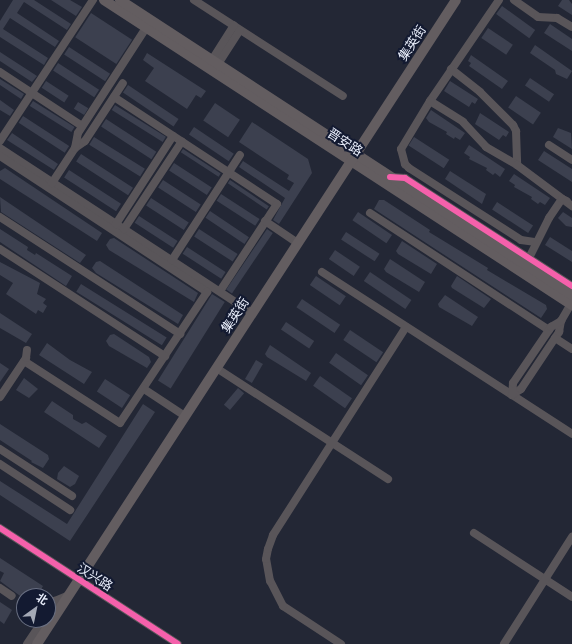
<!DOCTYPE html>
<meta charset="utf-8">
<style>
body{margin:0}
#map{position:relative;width:572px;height:644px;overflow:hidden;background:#232735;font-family:Cabin,"Noto Sans SC",sans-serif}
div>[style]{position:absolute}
.building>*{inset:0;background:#3c404f;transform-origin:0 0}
.minor>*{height:8px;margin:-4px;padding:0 4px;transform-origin:4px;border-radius:4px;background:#595559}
.major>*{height:10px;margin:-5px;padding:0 5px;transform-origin:5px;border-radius:5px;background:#635d60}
.cycleway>*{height:6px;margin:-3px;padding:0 3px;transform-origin:3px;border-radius:3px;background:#f560ab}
span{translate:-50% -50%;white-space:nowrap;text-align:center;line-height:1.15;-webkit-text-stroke:4px #131a31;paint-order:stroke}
.street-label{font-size:13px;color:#eaeffc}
.north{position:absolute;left:16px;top:588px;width:40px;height:40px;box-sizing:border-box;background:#131a31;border:1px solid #696f82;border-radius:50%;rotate:33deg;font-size:11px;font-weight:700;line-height:16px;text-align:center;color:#eaeffc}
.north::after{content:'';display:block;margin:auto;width:14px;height:18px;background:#a4a9b6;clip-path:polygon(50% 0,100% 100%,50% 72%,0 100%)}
</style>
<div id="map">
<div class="building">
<i style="clip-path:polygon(13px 0,34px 0,71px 24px,67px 30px,24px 2px,17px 13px,59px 41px,55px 47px,10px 18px,3px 29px,48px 58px,44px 65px,0 37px,0 21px)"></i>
<i style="clip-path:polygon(51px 0,70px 0,82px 7px,76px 16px)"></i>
<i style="clip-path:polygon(562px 0,569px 0,572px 4px,572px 15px,558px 6px)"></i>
<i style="left:502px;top:6px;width:41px;height:10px;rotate:36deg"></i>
<i style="left:91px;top:13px;width:49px;height:29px;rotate:33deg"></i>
<i style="clip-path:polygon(550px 24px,572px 39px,572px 51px,544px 33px)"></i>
<i style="left:488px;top:28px;width:30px;height:12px;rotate:34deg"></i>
<i style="clip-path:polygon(535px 45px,572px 71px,567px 79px,556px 74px,555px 70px,530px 53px)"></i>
<i style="left:69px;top:47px;width:49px;height:9px;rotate:33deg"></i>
<i style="clip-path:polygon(0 52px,37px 76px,32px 82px,0 61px)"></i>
<i style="clip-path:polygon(147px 53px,206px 91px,201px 98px,196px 95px,187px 109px,145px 81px,154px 68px,143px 60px)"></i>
<i style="clip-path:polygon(471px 55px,508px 81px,502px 89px,469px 66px,471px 63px,468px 61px)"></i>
<i style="left:58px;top:63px;width:49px;height:9px;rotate:33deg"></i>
<i style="left:530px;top:78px;width:29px;height:9px;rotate:34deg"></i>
<i style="clip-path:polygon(0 79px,24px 94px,21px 99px,0 85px)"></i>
<i style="left:46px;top:81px;width:27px;height:8px;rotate:33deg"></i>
<i style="clip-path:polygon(450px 81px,478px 99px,475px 104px,472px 102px,469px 107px,444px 91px)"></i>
<i style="left:128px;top:85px;width:61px;height:9px;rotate:34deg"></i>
<i style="left:516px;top:96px;width:30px;height:14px;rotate:34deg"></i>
<i style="clip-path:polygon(0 100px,14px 110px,10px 116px,0 110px)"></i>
<i style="left:33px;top:101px;width:49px;height:6px;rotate:32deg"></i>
<i style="left:78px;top:102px;width:12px;height:8px;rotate:31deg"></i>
<i style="left:215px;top:103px;width:30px;height:21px;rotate:34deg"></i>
<i style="left:115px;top:105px;width:60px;height:6px;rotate:32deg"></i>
<i style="clip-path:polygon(431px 110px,465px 133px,460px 140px,455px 137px,454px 139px,446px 134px,447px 132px,429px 122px,426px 118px)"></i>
<i style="clip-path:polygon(480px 113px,509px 132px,506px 137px,503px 135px,499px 140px,475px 124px)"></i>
<i style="left:23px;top:116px;width:55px;height:8px;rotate:33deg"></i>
<i style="left:106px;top:119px;width:60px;height:9px;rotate:33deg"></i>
<i style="clip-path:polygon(252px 122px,308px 159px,312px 173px,279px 224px,273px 220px,285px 198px,239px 167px,243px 161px,289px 191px,294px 183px,287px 179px,289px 175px,239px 142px)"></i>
<i style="left:194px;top:127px;width:48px;height:9px;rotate:34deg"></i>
<i style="clip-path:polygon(558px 128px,571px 133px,572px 149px,553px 137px)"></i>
<i style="clip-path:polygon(12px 133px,58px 164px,54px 170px,7px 140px)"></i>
<i style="left:94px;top:137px;width:60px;height:9px;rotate:32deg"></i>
<i style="left:414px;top:137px;width:42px;height:10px;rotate:33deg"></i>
<i style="clip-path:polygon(469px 145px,505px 169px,500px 177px,495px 173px,493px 175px,486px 170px,487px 168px,469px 159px,470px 157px,464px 153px)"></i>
<i style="left:183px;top:149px;width:45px;height:4px;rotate:33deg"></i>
<i style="clip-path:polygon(544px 151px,572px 169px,572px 182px,538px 160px)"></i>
<i style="left:81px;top:154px;width:62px;height:9px;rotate:33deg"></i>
<i style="left:174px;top:163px;width:45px;height:9px;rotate:33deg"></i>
<i style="clip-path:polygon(5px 168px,102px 233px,97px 241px,0 179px,0 171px)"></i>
<i style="left:69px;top:170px;width:62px;height:9px;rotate:33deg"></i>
<i style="clip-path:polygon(450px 171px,486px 194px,482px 204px,445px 179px)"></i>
<i style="clip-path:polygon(514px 174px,550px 198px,545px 205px,540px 202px,538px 204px,531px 199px,532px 197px,514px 187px,515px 185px,509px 181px)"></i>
<i style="left:163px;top:180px;width:45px;height:9px;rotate:33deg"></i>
<i style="left:230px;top:180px;width:47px;height:4px;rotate:34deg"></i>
<i style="left:221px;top:194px;width:46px;height:8px;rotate:33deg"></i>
<i style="clip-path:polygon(0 197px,86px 255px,80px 263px,1px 212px)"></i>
<i style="left:151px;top:198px;width:45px;height:9px;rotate:33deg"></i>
<i style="clip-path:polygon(379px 200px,384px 200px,430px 230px,429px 232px,488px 268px,487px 270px,546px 305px,547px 309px,541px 318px,374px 209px)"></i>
<i style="left:497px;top:202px;width:43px;height:9px;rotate:33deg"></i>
<i style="left:210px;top:211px;width:47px;height:8px;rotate:34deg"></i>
<i style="left:358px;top:212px;width:41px;height:10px;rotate:34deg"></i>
<i style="clip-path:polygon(563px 212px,572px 218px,572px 227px,566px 226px,558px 218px)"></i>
<i style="left:139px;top:216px;width:46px;height:8px;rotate:33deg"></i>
<i style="clip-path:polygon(0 229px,28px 247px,27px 250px,35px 255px,36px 253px,72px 276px,66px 286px,0 242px)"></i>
<i style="left:199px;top:229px;width:46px;height:9px;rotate:33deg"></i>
<i style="left:267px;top:229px;width:7px;height:73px;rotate:34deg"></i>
<i style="left:346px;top:232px;width:40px;height:9px;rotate:33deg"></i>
<i style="clip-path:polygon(550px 237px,572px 251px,572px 262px,545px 245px)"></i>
<i style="clip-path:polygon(114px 238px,198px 293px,194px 302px,109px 250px,106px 245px,110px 239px)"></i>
<i style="clip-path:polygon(402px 241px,437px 264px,431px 274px,398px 254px,396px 251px)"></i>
<i style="left:187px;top:247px;width:46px;height:8px;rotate:33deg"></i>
<i style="left:335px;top:250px;width:30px;height:11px;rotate:34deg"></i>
<i style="clip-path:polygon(390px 259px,425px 282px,419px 292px,386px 272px,384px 269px)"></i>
<i style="clip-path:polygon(100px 261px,183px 315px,178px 324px,96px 273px,92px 268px,96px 262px)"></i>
<i style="clip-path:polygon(0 262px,40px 283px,37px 294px,46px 299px,43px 303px,47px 306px,43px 313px,38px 310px,36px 314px,6px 294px,13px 283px,0 275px)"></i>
<i style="left:370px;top:272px;width:50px;height:11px;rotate:34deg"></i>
<i style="left:316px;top:276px;width:36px;height:11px;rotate:34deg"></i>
<i style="clip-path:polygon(457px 276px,491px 299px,484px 308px,452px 288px,451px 286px)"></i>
<i style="left:81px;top:284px;width:101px;height:9px;rotate:32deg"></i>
<i style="left:212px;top:294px;width:15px;height:102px;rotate:32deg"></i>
<i style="clip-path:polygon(445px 295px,478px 317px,472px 326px,439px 307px,438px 304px)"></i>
<i style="left:302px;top:299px;width:46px;height:10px;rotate:34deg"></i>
<i style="clip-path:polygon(0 313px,32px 334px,26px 343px,0 328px)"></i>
<i style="left:286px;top:322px;width:34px;height:9px;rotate:34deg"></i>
<i style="left:350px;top:330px;width:40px;height:12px;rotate:34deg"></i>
<i style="clip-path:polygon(114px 334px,149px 357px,151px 362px,147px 368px,109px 346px,106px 341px,110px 335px)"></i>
<i style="clip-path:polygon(47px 343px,70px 360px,92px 372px,84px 384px,39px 355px)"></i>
<i style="clip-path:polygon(270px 345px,311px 373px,306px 381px,267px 357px,265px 354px)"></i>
<i style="left:336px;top:353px;width:39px;height:12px;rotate:35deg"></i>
<i style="left:256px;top:360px;width:8px;height:22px;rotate:30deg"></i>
<i style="clip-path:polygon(0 363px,9px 369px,0 382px)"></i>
<i style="left:320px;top:376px;width:39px;height:12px;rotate:35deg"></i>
<i style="clip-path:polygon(24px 378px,38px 389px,29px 398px,16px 390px)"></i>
<i style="left:105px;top:379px;width:30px;height:15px;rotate:33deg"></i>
<i style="left:238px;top:388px;width:8px;height:22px;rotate:40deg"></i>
<i style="clip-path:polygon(52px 401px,73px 415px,73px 419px,82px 424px,86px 422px,107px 436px,99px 448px,44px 412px)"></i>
<i style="clip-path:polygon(143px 404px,155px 412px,70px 541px,0 495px,0 481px,67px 524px)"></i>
<i style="clip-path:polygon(0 424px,48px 455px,49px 459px,43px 468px,31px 462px,32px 461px,0 440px)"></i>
<i style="clip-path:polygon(64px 466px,79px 476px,75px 484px,70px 487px,57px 479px,58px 473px)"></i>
<i style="clip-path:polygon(0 558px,43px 586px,38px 595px,32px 591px,23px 598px,0 581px,4px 573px,0 571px)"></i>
<i style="clip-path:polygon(0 602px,12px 610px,4px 624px,0 621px)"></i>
</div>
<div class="minor">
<i style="left:194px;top:0;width:177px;rotate:32.8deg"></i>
<i style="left:499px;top:0;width:122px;rotate:124.3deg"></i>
<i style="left:430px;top:101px;width:56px;rotate:121.1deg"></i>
<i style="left:401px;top:149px;width:16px;rotate:75deg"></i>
<i style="left:405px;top:164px;width:6px;rotate:45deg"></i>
<i style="left:409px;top:168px;width:133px;rotate:32.7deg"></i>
<i style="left:521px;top:240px;width:15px;rotate:8deg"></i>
<i style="left:514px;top:0;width:29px;rotate:35deg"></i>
<i style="left:538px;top:17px;width:19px;rotate:3deg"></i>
<i style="left:557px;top:18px;width:17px;rotate:31deg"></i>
<i style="left:212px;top:60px;width:41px;rotate:-57.8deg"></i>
<i style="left:218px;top:64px;width:40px;rotate:-57.1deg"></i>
<i style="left:451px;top:69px;width:37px;rotate:38deg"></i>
<i style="left:480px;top:92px;width:47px;rotate:45deg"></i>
<i style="left:513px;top:125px;width:7px;rotate:63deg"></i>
<i style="left:516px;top:131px;width:34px;rotate:88deg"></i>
<i style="left:0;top:72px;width:98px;rotate:33.4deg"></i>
<i style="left:114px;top:97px;width:195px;rotate:33.3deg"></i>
<i style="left:277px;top:204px;width:104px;rotate:123.2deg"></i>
<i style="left:430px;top:101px;width:39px;rotate:32deg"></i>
<i style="left:463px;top:122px;width:34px;rotate:47deg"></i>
<i style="left:486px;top:147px;width:36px;rotate:30deg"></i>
<i style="left:517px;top:165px;width:69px;rotate:36.7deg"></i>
<i style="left:0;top:141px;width:169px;rotate:-56.6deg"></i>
<i style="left:549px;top:145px;width:27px;rotate:33deg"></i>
<i style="left:0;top:148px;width:301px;rotate:33.2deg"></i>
<i style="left:75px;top:148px;width:12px;rotate:-35deg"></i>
<i style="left:85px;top:141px;width:69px;rotate:-56.8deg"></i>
<i style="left:0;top:156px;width:248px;rotate:33.3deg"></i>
<i style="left:207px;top:292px;width:157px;rotate:123.6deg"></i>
<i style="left:120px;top:423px;width:114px;rotate:-147.1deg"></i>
<i style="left:391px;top:177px;width:14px;rotate:4deg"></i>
<i style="left:405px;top:178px;width:199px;rotate:32.9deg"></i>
<i style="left:52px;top:183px;width:42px;rotate:-56.7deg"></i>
<i style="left:75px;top:148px;width:15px;rotate:-79deg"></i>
<i style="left:78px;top:133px;width:125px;rotate:-57.1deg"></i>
<i style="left:370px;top:213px;width:214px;rotate:33.2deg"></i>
<i style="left:0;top:217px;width:215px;rotate:33deg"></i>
<i style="left:265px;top:221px;width:40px;rotate:34deg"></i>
<i style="left:116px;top:224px;width:105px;rotate:-57.1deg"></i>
<i style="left:124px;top:229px;width:105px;rotate:-56.6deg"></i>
<i style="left:0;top:249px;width:197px;rotate:33deg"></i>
<i style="left:529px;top:258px;width:45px;rotate:-63.4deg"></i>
<i style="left:549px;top:218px;width:23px;rotate:-56deg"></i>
<i style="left:562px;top:199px;width:5px;rotate:22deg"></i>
<i style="left:172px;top:260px;width:125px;rotate:-57.1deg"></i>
<i style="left:322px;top:272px;width:298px;rotate:32.9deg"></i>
<i style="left:555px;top:338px;width:20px;rotate:33deg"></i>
<i style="left:221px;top:371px;width:199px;rotate:32.9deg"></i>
<i style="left:144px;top:389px;width:49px;rotate:33.4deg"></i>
<i style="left:512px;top:395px;width:11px;rotate:-34deg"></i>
<i style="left:521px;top:389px;width:69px;rotate:-56.3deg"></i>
<i style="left:559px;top:332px;width:11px;rotate:-80deg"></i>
<i style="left:561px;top:321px;width:20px;rotate:-60deg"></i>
<i style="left:512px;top:395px;width:12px;rotate:-85deg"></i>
<i style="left:513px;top:383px;width:68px;rotate:-55.8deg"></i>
<i style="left:551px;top:327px;width:12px;rotate:-31deg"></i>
<i style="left:0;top:397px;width:47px;rotate:-56.3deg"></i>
<i style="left:26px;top:358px;width:8px;rotate:-83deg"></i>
<i style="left:0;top:449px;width:86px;rotate:33.1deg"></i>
<i style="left:0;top:464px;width:84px;rotate:33.3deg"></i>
<i style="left:0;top:528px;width:212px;rotate:33.1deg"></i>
<i style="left:474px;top:533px;width:117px;rotate:33.1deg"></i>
<i style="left:0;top:588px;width:14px;rotate:34deg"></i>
<i style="left:48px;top:612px;width:13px;rotate:-58deg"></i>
<i style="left:55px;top:601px;width:15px;rotate:-23deg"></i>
<i style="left:27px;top:644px;width:29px;rotate:-56deg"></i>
<i style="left:341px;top:644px;width:69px;rotate:-146.8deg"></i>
<i style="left:283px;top:606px;width:28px;rotate:-117deg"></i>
<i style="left:270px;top:581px;width:22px;rotate:-100deg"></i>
<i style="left:266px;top:559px;width:10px;rotate:-79deg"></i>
<i style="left:268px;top:549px;width:15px;rotate:-70deg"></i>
<i style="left:273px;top:535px;width:247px;rotate:-57.4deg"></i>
<i style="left:504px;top:644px;width:127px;rotate:-57.6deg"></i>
</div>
<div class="major">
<i style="left:104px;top:0;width:559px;rotate:33.09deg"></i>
<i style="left:120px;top:0;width:540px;rotate:33.13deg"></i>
<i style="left:37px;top:644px;width:768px;rotate:-56.95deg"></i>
</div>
<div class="cycleway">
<i style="left:390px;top:177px;width:15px;rotate:4deg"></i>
<i style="left:405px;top:178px;width:199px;rotate:32.9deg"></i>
<i style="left:0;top:528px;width:212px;rotate:33.1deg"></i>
</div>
<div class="street-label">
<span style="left:412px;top:43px;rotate:-57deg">集英街</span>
<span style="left:345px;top:142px;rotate:33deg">晋安路</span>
<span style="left:235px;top:315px;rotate:-57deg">集英街</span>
<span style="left:95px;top:577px;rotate:33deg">汉兴路</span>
</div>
<div class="north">北</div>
</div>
